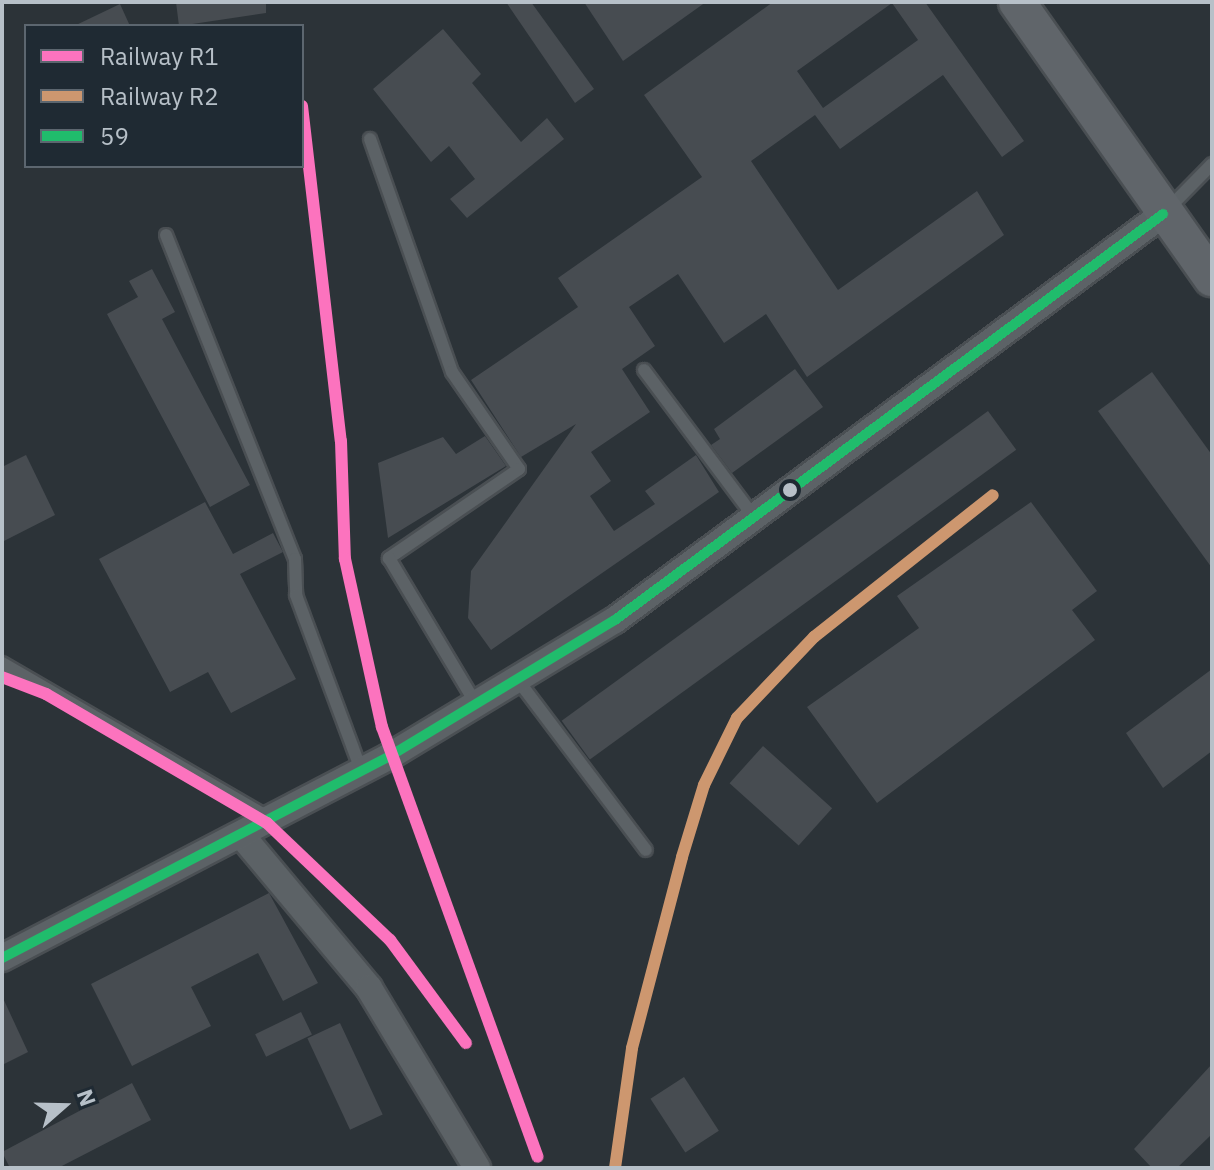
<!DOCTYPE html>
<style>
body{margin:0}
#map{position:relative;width:1214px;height:1170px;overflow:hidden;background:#2c3338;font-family:"IBM Plex Sans",sans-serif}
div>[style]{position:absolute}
.building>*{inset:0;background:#474c51;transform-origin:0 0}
.roads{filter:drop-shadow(2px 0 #4a4f53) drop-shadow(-2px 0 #4a4f53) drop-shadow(0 2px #4a4f53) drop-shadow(0 -2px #4a4f53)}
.service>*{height:12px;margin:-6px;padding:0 6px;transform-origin:6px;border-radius:6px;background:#5c6266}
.minor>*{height:26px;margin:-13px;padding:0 13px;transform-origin:13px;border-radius:13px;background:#5c6266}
.secondary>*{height:36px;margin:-18px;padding:0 18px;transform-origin:18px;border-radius:18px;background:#60656a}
.bus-1>*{height:10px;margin:-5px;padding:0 5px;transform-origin:5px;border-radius:5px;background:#20bc6c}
.rail-1>*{height:12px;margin:-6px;padding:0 6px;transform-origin:6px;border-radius:6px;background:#fc73be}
.rail-2>*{height:12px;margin:-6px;padding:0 6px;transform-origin:6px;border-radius:6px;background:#cd976f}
.dots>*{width:22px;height:22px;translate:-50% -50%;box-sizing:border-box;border:4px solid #1f2a33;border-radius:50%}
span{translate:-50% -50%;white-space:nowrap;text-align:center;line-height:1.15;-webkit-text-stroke:8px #1f2a33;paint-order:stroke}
.frame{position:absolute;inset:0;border:4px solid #b7c0c8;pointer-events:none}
.legend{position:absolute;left:24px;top:24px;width:280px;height:144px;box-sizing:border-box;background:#1f2a33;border:2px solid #5c666f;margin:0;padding:10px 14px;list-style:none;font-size:24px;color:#b7c0c8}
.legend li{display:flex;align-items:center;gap:16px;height:40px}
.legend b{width:40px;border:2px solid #5c666f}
.north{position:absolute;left:24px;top:1066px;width:80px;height:80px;-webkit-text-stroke:6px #1f2a33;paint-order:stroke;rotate:70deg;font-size:22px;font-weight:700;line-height:32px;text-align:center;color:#b7c0c8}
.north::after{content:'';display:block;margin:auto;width:28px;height:36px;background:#b7c0c8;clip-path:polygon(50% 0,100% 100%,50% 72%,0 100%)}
</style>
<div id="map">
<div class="building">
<i style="clip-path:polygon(176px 2px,266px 2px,266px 13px,179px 26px)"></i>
<i style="clip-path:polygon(506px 2px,531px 2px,594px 89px,575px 103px)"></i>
<i style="clip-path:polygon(584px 2px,706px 2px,623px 61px)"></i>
<i style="clip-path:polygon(evenodd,773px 2px,925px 2px,1024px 141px,1002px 157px,943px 75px,840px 149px,815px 115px,751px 161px,838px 290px,977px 191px,1004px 235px,807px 377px,766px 314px,724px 343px,678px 274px,629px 307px,655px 346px,622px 369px,650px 412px,591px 452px,611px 481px,590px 496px,614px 531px,655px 504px,645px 491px,696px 455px,719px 492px,491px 650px,468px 618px,471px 571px,576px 424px,521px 457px,471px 380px,578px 307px,558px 278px,702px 177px,644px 95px,773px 2px,892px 3px,918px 40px,823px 108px,797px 71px,892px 3px)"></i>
<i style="clip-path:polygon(120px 4px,130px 26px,74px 26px)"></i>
<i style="clip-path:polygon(443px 29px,481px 74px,472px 83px,521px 142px,547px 118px,564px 139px,467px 218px,450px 199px,475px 179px,449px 146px,431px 162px,373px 89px)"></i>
<i style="clip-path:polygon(152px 269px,175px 312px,162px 319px,250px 485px,210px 507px,107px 314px,138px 297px,129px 281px)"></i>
<i style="clip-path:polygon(795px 369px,823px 407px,732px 473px,711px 445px,720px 439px,714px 429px)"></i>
<i style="clip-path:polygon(1152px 372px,1212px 455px,1212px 568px,1098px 411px)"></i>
<i style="left:988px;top:411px;width:48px;height:527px;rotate:54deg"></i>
<i style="clip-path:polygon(485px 436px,506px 466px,388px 538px,378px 463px,443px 437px,456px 454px)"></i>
<i style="clip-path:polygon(26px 455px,55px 515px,2px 542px,2px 467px)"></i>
<i style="clip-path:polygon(205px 502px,233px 554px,273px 533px,283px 552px,240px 574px,296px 679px,231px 713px,208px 672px,170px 692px,99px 559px)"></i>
<i style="clip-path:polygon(1031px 502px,1097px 591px,1072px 610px,1095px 640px,877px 803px,807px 707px,919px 628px,897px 596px)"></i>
<i style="clip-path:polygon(1212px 669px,1212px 751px,1163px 788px,1126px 733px)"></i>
<i style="left:763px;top:746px;width:93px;height:50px;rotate:42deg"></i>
<i style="clip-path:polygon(269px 893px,318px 983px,283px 1001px,258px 953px,191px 987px,211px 1026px,132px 1066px,91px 984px)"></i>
<i style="clip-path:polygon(2px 996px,28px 1052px,2px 1065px)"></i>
<i style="left:301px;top:1012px;width:25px;height:51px;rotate:64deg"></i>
<i style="left:340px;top:1023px;width:101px;height:36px;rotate:65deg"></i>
<i style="clip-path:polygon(1212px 1064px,1212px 1134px,1177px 1168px,1152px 1168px,1134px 1149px)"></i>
<i style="left:684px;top:1077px;width:64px;height:40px;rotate:57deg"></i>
<i style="clip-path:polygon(132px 1083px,151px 1120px,58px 1168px,10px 1168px,2px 1152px)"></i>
</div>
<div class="roads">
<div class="service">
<i style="left:370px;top:139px;width:247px;rotate:70.6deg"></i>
<i style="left:452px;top:372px;width:118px;rotate:55.4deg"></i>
<i style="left:519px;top:469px;width:158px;rotate:145.6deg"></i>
<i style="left:389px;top:558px;width:170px;rotate:59.2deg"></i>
<i style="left:1168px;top:209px;width:63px;rotate:-45.6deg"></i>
<i style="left:166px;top:235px;width:349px;rotate:68.3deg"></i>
<i style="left:295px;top:559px;width:36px;rotate:88deg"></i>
<i style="left:296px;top:595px;width:189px;rotate:69.6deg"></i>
<i style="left:644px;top:370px;width:184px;rotate:53.2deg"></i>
<i style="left:2px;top:663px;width:309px;rotate:30.1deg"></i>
<i style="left:517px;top:679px;width:214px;rotate:53deg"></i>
</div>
<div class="minor">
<i style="left:242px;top:836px;width:198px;rotate:50.1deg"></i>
<i style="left:369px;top:988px;width:210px;rotate:59deg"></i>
<i style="left:2px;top:958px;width:437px;rotate:-27.5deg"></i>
<i style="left:390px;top:756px;width:263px;rotate:-31.2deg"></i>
<i style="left:615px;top:620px;width:682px;rotate:-36.53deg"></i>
</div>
<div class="secondary">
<i style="left:1017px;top:2px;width:338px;rotate:54.8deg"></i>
</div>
</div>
<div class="bus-1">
<i style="left:2px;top:958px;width:437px;rotate:-27.5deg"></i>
<i style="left:390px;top:756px;width:263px;rotate:-31.2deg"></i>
<i style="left:615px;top:620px;width:682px;rotate:-36.53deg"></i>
</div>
<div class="rail-1">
<i style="left:302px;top:106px;width:337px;rotate:83.4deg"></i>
<i style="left:341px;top:441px;width:118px;rotate:88.1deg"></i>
<i style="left:345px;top:559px;width:172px;rotate:77.6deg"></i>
<i style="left:382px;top:727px;width:457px;rotate:70.1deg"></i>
<i style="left:2px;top:677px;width:47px;rotate:21.1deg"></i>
<i style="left:46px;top:694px;width:256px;rotate:30.3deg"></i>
<i style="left:267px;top:823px;width:170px;rotate:43.6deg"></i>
<i style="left:390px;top:940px;width:128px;rotate:53.6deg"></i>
</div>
<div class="rail-2">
<i style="left:615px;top:1168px;width:121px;rotate:-81.9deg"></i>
<i style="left:632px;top:1048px;width:197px;rotate:-75.3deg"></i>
<i style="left:682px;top:857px;width:75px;rotate:-73deg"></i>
<i style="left:704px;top:785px;width:75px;rotate:-63.8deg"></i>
<i style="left:737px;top:718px;width:112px;rotate:-46.5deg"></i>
<i style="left:814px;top:637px;width:228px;rotate:-38.4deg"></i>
</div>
<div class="dots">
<i style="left:790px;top:490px;background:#b7c0c8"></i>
</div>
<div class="frame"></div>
<ul class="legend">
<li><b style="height:10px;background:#fc73be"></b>Railway R1</li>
<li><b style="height:10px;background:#cd976f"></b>Railway R2</li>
<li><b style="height:10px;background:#20bc6c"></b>59</li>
</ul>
<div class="north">N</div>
</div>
